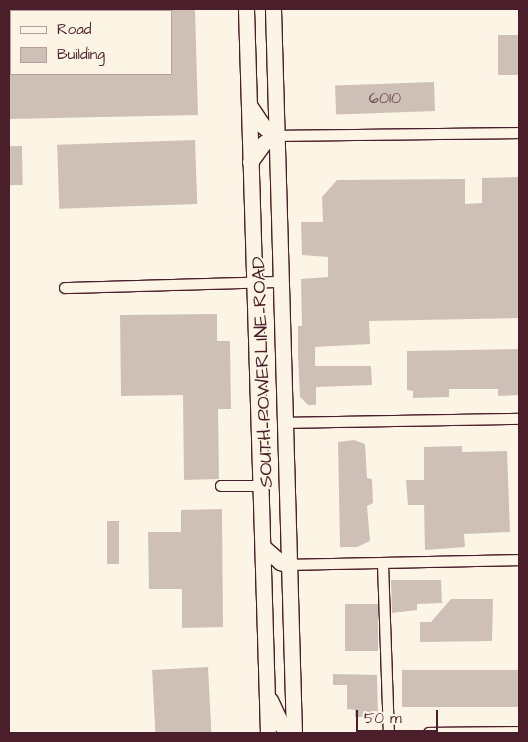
<!DOCTYPE html>
<style>
body{margin:0}
#map{position:relative;width:528px;height:742px;overflow:hidden;background:#fcf5e5;font-family:"Architects Daughter",sans-serif}
div>[style]{position:absolute}
.building>*{inset:0;background:#cfc0b7;transform-origin:0 0}
.roads{filter:drop-shadow(1px 0 #4a1f2b) drop-shadow(-1px 0 #4a1f2b) drop-shadow(0 1px #4a1f2b) drop-shadow(0 -1px #4a1f2b)}
.street>*{height:10px;margin:-5px;padding:0 5px;transform-origin:5px;border-radius:5px;background:#fcf5e5}
.secondary>*{height:15px;margin:-7.5px;padding:0 7.5px;transform-origin:7.5px;border-radius:7.5px;background:#fcf5e5}
span{translate:-50% -50%;white-space:nowrap;text-align:center;line-height:1.15;-webkit-text-stroke:4px #fcf5e5;paint-order:stroke}
.number-label{font-size:16px;color:#6b474e}
.number-label span{-webkit-text-stroke-width:0}
.street-label{font-size:19px;color:#4a1f2b}
.frame{position:absolute;inset:0;border:10px solid #4a1f2b;pointer-events:none}
.legend{position:absolute;left:10px;top:10px;width:162px;height:65px;box-sizing:border-box;background:#fcf5e5;border:1px solid #b59f9b;margin:0;padding:6px 9px;list-style:none;font-size:15px;color:#4a1f2b}
.legend li{display:flex;align-items:center;gap:10px;height:25px}
.legend b{width:25px;border:1px solid #b59f9b}
.scale{position:absolute;left:356px;top:710px;width:82px;height:22px;box-sizing:border-box;border:2px solid #4a1f2b;border-top:0;padding-left:6px;font-size:15px;line-height:18px;white-space:nowrap;color:#4a1f2b;-webkit-text-stroke:4px #fcf5e5;paint-order:stroke}
</style>
<div id="map">
<div class="building">
<i style="clip-path:polygon(171px 9px,195px 9px,198px 115px,9px 119px,9px 74px,171px 74px)"></i>
<i style="left:498px;top:35px;width:21px;height:40px"></i>
<i style="left:434px;top:82px;width:29px;height:99px;rotate:88deg"></i>
<i style="left:195px;top:140px;width:64px;height:138px;rotate:88deg"></i>
<i style="left:22px;top:146px;width:39px;height:13px;rotate:89deg"></i>
<i style="clip-path:polygon(519px 177px,519px 318px,369px 321px,370px 344px,315px 347px,315px 366px,371px 366px,372px 385px,316px 387px,316px 405px,308px 405px,300px 397px,298px 356px,298px 326px,302px 326px,301px 279px,328px 277px,328px 257px,302px 255px,301px 222px,323px 222px,322px 197px,337px 180px,465px 179px,465px 204px,482px 203px,482px 178px)"></i>
<i style="clip-path:polygon(217px 314px,217px 341px,230px 341px,231px 409px,218px 409px,219px 479px,184px 480px,183px 395px,121px 396px,120px 315px)"></i>
<i style="clip-path:polygon(519px 349px,519px 395px,498px 396px,498px 389px,449px 389px,449px 397px,413px 398px,413px 391px,407px 390px,407px 351px)"></i>
<i style="clip-path:polygon(354px 440px,365px 444px,367px 478px,372px 479px,373px 503px,367px 506px,370px 541px,357px 547px,340px 547px,338px 442px)"></i>
<i style="clip-path:polygon(462px 446px,462px 452px,507px 451px,510px 532px,464px 534px,465px 547px,425px 550px,424px 505px,408px 505px,406px 480px,424px 480px,424px 447px)"></i>
<i style="clip-path:polygon(222px 509px,223px 627px,182px 628px,182px 589px,149px 589px,148px 532px,181px 532px,181px 510px)"></i>
<i style="left:107px;top:521px;width:12px;height:43px"></i>
<i style="clip-path:polygon(391px 580px,441px 580px,442px 603px,417px 604px,417px 610px,392px 613px)"></i>
<i style="clip-path:polygon(451px 599px,493px 599px,492px 641px,420px 642px,420px 622px,431px 622px)"></i>
<i style="left:378px;top:604px;width:47px;height:33px;rotate:90deg"></i>
<i style="left:208px;top:667px;width:66px;height:56px;rotate:87deg"></i>
<i style="left:519px;top:670px;width:37px;height:117px;rotate:90deg"></i>
<i style="clip-path:polygon(333px 674px,377px 675px,378px 717px,355px 717px,355px 710px,347px 709px,347px 685px,333px 685px)"></i>
</div>
<div class="roads">
<div class="street">
<i style="left:275px;top:136px;width:244px;rotate:-0.7deg"></i>
<i style="left:65px;top:288px;width:215px;rotate:-1.6deg"></i>
<i style="left:284px;top:423px;width:235px;rotate:-1deg"></i>
<i style="left:221px;top:486px;width:40px"></i>
<i style="left:383px;top:564px;width:169px;rotate:88deg"></i>
<i style="left:289px;top:565px;width:230px;rotate:-1.2deg"></i>
<i style="left:429px;top:733px;width:90px;rotate:-0.6deg"></i>
</div>
<div class="secondary">
<i style="left:246px;top:9px;width:724px;rotate:88.26deg"></i>
<i style="left:273px;top:9px;width:724px;rotate:88.34deg"></i>
<i style="left:249px;top:105px;width:25px;rotate:56deg"></i>
<i style="left:263px;top:126px;width:16px;rotate:40deg"></i>
<i style="left:250px;top:162px;width:24px;rotate:-54deg"></i>
<i style="left:264px;top:143px;width:13px;rotate:-32deg"></i>
<i style="left:263px;top:547px;width:23px;rotate:41deg"></i>
<i style="left:280px;top:562px;width:9px;rotate:18deg"></i>
<i style="left:270px;top:700px;width:29px;rotate:65deg"></i>
<i style="left:282px;top:726px;width:11px;rotate:38deg"></i>
</div>
</div>
<div class="number-label">
<span style="left:385px;top:98px">6010</span>
</div>
<div class="street-label">
<span style="left:263px;top:372px;rotate:-92deg">SOUTH POWERLINE ROAD</span>
</div>
<div class="frame"></div>
<ul class="legend">
<li><b style="height:6px;background:#fcf5e5"></b>Road</li>
<li><b style="height:14px;background:#cfc0b7"></b>Building</li>
</ul>
<div class="scale">50 m</div>
</div>
